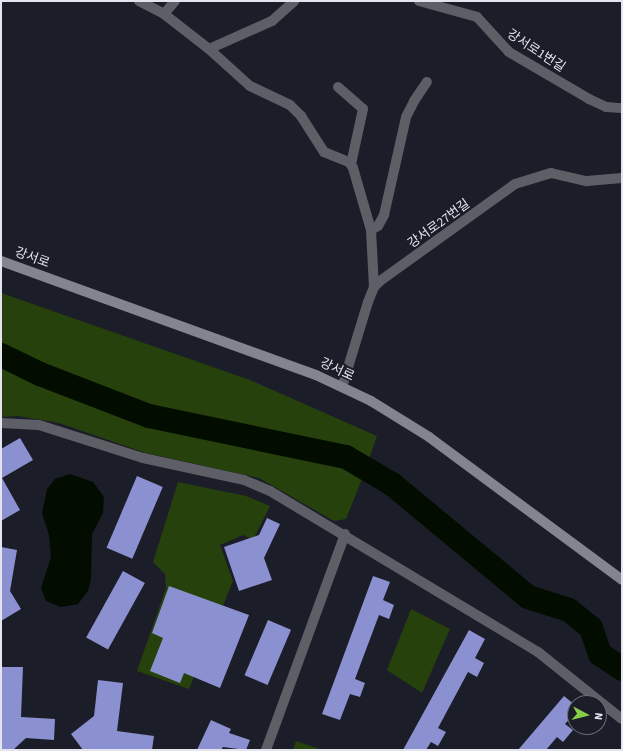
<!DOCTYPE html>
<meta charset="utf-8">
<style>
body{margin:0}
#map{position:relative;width:623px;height:751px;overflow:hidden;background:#1b1d29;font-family:"Source Sans 3","Noto Sans KR",sans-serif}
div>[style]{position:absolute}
.green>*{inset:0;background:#26410b}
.water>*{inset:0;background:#020d00}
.river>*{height:24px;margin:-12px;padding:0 12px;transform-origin:12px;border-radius:12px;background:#020d00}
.building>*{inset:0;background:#8b91d0;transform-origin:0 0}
.street>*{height:10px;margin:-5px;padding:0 5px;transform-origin:5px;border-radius:5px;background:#5e5f66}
.secondary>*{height:10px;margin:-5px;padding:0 5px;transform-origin:5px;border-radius:5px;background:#83848f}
span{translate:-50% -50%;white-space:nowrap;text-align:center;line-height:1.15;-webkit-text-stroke:4px #1b1d29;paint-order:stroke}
.street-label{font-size:13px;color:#e3e4ed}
.frame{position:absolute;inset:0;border:2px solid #e3e4ed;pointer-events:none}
.north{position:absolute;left:567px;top:695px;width:40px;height:40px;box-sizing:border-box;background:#1b1d29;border:1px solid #6b6d77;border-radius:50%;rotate:97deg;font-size:11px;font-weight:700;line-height:16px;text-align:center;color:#e3e4ed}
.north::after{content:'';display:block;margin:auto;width:14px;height:18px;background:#89ce48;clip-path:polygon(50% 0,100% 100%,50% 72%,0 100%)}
</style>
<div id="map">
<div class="green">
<i style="clip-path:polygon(1px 293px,250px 380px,377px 436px,367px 465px,344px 451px,155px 408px,13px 350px,1px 348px)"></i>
<i style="clip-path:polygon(1px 364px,147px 426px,329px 461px,362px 479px,346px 519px,334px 521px,259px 478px,146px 453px,59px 423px,18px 416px,1px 417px)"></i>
<i style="clip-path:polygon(178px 482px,246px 496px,270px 506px,253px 540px,243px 535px,220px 545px,233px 581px,189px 689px,137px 671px,166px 588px,165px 574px,153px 562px)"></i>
<i style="clip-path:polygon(411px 609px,450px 629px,422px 693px,387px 670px)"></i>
<i style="clip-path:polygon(296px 741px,323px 750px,293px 750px)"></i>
</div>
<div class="water">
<i style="clip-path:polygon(70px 474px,93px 482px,104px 497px,103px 513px,92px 534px,91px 579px,88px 591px,78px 604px,61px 607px,46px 601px,41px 588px,51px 557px,49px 535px,42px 513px,47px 489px,55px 479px)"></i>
</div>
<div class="river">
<i style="left:1px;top:355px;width:43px;rotate:26deg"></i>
<i style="left:40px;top:374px;width:117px;rotate:21.1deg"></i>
<i style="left:149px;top:416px;width:201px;rotate:11.8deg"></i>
<i style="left:346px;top:457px;width:53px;rotate:30.4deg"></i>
<i style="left:392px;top:484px;width:177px;rotate:39.7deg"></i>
<i style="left:528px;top:597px;width:43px;rotate:17.6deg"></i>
<i style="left:569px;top:610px;width:28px;rotate:39deg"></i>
<i style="left:591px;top:628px;width:28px;rotate:71deg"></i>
<i style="left:600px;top:654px;width:27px;rotate:34deg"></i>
</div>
<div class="building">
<i style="clip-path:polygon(20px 438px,33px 460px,2px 478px,20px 510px,1px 521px,1px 449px)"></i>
<i style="left:137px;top:476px;width:28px;height:78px;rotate:23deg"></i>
<i style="clip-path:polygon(267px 518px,280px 524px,264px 558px,272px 580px,239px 591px,224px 547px,259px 535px)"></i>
<i style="clip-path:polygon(1px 547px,17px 550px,10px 591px,21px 609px,1px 621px)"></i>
<i style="left:123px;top:571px;width:25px;height:76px;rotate:29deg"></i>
<i style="clip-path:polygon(373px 576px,390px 582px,383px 600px,394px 605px,389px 619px,379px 615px,355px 679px,365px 683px,360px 697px,350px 694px,340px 720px,322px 714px)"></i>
<i style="clip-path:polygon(169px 586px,249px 615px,220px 688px,184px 673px,180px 683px,150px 671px,163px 638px,152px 633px)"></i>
<i style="left:268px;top:620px;width:25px;height:60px;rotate:23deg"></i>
<i style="clip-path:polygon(469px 630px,485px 639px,475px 658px,484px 663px,477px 677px,468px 672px,438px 728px,446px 732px,438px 746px,431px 742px,426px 750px,403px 750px)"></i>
<i style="clip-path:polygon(1px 667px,23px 667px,21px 717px,55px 719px,54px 740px,26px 738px,13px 750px,1px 750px)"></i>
<i style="clip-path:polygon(98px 680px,123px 683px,117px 731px,154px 736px,152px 750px,83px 750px,71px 734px,94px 716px)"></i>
<i style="clip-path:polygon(564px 696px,575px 705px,575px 713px,565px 724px,573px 730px,563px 742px,557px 737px,546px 750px,518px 750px)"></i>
<i style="clip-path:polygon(211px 720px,231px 729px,229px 733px,250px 740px,246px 750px,223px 747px,221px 750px,197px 750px)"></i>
</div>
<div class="street">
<i style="left:139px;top:1px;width:28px;rotate:27deg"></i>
<i style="left:164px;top:14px;width:57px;rotate:37.9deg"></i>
<i style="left:209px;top:49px;width:69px;rotate:-24deg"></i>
<i style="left:272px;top:21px;width:30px;rotate:-42deg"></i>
<i style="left:419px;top:1px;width:60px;rotate:15.4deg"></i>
<i style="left:477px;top:17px;width:47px;rotate:47.6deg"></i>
<i style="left:509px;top:52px;width:93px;rotate:30.4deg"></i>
<i style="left:589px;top:99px;width:19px;rotate:25deg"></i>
<i style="left:606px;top:107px;width:16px;rotate:4deg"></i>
<i style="left:164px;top:14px;width:17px;rotate:-50deg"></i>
<i style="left:209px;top:49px;width:55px;rotate:42.1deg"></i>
<i style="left:250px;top:86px;width:44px;rotate:25.4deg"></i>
<i style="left:290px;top:105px;width:16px;rotate:45deg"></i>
<i style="left:301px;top:116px;width:43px;rotate:57.4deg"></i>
<i style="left:324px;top:152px;width:27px;rotate:22deg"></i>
<i style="left:349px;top:162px;width:7px;rotate:56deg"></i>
<i style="left:353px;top:168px;width:65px;rotate:73.8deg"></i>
<i style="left:371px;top:230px;width:57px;rotate:87deg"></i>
<i style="left:338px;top:87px;width:33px;rotate:41deg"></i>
<i style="left:363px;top:109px;width:56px;rotate:102.3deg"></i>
<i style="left:371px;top:230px;width:8px;rotate:-30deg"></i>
<i style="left:378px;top:226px;width:13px;rotate:-61deg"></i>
<i style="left:384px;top:215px;width:100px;rotate:-77.3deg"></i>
<i style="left:406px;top:117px;width:18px;rotate:-63deg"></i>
<i style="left:414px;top:101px;width:23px;rotate:-56deg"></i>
<i style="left:342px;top:387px;width:89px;rotate:-73deg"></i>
<i style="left:368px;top:302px;width:16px;rotate:-68deg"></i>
<i style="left:374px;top:287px;width:8px;rotate:-45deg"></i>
<i style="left:380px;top:281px;width:166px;rotate:-35.7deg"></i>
<i style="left:515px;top:184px;width:38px;rotate:-17deg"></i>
<i style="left:551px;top:173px;width:37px;rotate:13deg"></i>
<i style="left:587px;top:181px;width:35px;rotate:-5deg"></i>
<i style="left:1px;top:423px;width:38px;rotate:3deg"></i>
<i style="left:39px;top:425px;width:109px;rotate:17.6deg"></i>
<i style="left:143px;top:458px;width:103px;rotate:12.3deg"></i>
<i style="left:244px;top:480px;width:28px;rotate:23deg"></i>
<i style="left:270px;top:491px;width:313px;rotate:31deg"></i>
<i style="left:538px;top:652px;width:107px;rotate:38.6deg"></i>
<i style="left:266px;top:750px;width:230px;rotate:-69.9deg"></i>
</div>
<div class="secondary">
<i style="left:1px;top:261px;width:335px;rotate:19.9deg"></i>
<i style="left:316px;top:375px;width:61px;rotate:25.3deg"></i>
<i style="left:371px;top:401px;width:68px;rotate:31.8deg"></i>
<i style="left:429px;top:437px;width:240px;rotate:36.5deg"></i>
</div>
<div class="street-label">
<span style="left:536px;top:51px;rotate:33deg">강서로1번길</span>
<span style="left:439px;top:224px;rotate:-36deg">강서로27번길</span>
<span style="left:32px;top:258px;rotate:20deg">강서로</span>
<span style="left:337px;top:370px;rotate:25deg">강서로</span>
</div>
<div class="frame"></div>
<div class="north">N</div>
</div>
